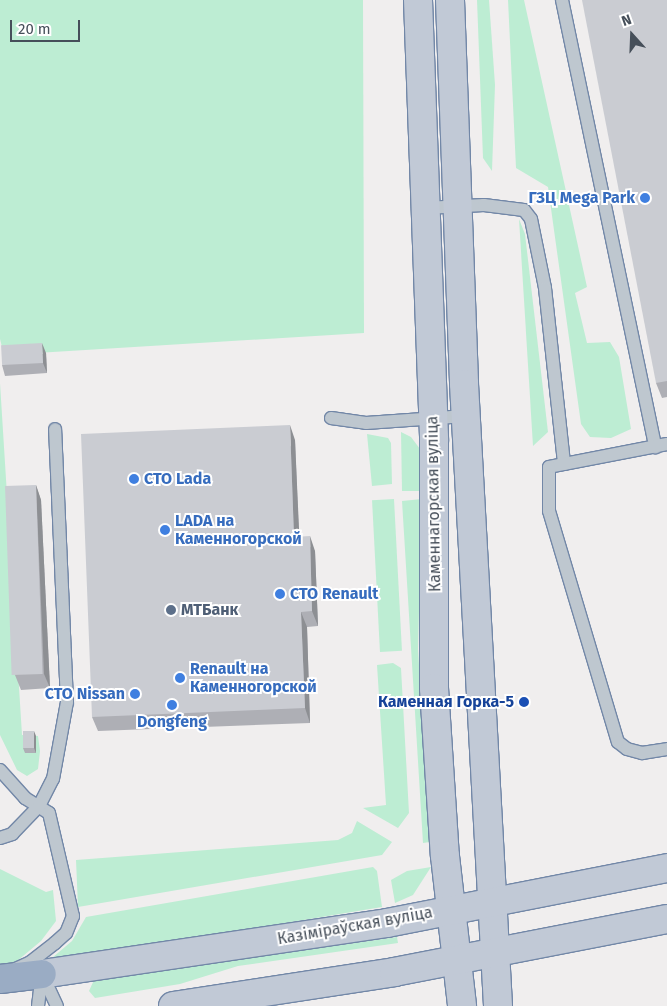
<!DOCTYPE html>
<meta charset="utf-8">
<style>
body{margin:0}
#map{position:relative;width:667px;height:1006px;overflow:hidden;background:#f0eeee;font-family:"Fira Sans",sans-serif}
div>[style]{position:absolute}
.green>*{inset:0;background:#bdedd3;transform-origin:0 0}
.roads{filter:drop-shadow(1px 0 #7287a7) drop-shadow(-1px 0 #7287a7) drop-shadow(0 1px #7287a7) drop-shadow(0 -1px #7287a7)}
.service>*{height:12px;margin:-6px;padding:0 6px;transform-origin:6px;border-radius:6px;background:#bec7cf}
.secondary>*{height:28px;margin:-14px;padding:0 14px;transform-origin:14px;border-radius:14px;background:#c1c9d6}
.trunk>*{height:28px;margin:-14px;padding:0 14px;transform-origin:14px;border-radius:14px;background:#9aacc4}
.wall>*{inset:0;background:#aeafb5}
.shaded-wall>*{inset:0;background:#8d8f93}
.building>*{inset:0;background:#caccd2;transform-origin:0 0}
.dots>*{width:14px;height:14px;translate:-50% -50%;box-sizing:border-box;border:2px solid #fff;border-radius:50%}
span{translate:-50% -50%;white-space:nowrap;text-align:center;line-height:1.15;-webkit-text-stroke:4px #fff;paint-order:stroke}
.shop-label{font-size:16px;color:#366cbe;font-weight:700}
.right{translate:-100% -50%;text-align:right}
.left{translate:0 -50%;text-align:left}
.street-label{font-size:16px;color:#464f5a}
.service-label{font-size:16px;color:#4e5e75;font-weight:700}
.transit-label{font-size:16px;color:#164399;font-weight:700}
.north{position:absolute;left:607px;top:10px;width:50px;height:50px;-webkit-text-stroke:4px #fff;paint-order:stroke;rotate:340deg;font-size:14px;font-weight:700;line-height:20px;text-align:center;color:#464f5a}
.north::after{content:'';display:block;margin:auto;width:18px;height:22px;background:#464f5a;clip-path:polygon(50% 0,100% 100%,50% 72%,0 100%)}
.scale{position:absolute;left:10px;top:20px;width:70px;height:22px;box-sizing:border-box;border:2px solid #464f5a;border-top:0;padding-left:6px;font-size:15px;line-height:18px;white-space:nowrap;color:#464f5a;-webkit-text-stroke:4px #fff;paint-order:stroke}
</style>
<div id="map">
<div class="green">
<i style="clip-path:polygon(0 0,363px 0,364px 333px,4px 355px,0 339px)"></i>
<i style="clip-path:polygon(477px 0,489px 0,495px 85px,492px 171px,483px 158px)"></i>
<i style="clip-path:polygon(508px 0,524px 0,587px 287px,575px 293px,587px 343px,610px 342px,619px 357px,631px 429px,611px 438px,590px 437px,581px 424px,548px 187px,516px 168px)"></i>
<i style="clip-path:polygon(519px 219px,525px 234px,548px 432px,533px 446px)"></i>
<i style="clip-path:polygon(0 383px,22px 735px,38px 736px,40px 751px,38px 769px,27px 776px,17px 770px,0 735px)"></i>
<i style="clip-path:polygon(401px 432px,411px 437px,420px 449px,420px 491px,402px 491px)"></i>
<i style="clip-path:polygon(367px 434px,388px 438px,391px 443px,392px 484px,372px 486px)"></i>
<i style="left:394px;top:499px;width:152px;height:22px;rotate:87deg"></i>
<i style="clip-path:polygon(422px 499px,418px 649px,430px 842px,423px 843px,402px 501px)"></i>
<i style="clip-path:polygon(393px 663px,401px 668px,409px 813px,398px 828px,363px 808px,386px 805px,377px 665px)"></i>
<i style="clip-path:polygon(357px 821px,392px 842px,382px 855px,78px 907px,76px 860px,338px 840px,352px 833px)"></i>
<i style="clip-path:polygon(373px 867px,377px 871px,382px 907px,46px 963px,72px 941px,86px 917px)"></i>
<i style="clip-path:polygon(431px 867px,413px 895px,395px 903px,391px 880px,407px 871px)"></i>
<i style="clip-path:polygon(0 869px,46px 892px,53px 890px,56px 921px,41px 941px,11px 966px,0 968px)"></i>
<i style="clip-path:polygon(397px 937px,398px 943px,238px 966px,180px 984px,95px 998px,89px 991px,94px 980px)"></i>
</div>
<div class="roads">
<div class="service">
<i style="left:562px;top:0;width:457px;rotate:78.2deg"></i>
<i style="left:425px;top:208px;width:59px;rotate:-2.9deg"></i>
<i style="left:484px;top:205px;width:40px;rotate:7.1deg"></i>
<i style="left:524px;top:210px;width:11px;rotate:52deg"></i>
<i style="left:531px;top:219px;width:70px;rotate:78.5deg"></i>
<i style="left:545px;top:288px;width:177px;rotate:83.8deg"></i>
<i style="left:331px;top:418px;width:35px;rotate:8deg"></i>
<i style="left:366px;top:423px;width:100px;rotate:-4deg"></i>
<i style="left:667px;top:444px;width:120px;rotate:169deg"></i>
<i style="left:549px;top:467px;width:44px;rotate:90deg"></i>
<i style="left:549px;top:511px;width:241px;rotate:73.4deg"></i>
<i style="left:618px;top:742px;width:11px;rotate:38deg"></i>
<i style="left:627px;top:749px;width:16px;rotate:15deg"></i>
<i style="left:642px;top:753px;width:25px;rotate:-9deg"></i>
<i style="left:0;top:770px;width:38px;rotate:48deg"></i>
<i style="left:25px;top:798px;width:28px;rotate:32deg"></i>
<i style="left:49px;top:813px;width:106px;rotate:76.9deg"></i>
<i style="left:73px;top:916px;width:18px;rotate:112deg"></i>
<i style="left:66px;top:933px;width:15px;rotate:138deg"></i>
<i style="left:55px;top:943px;width:31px;rotate:142deg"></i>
<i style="left:31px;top:962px;width:17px;rotate:156deg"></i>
<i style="left:0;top:838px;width:13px;rotate:-18deg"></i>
<i style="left:12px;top:834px;width:39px;rotate:-46deg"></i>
<i style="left:39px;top:806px;width:30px;rotate:-63deg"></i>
<i style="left:53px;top:779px;width:78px;rotate:-79.7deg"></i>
<i style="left:67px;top:702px;width:273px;rotate:-92.5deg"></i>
<i style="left:42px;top:974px;width:35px;rotate:65deg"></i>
<i style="left:38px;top:1006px;width:32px;rotate:-83deg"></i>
</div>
<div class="secondary">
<i style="left:418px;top:0;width:441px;rotate:87.9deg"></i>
<i style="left:434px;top:441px;width:247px;rotate:90deg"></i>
<i style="left:434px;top:688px;width:168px;rotate:86.3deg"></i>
<i style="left:445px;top:856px;width:151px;rotate:83.5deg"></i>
<i style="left:450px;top:0;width:384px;rotate:87.9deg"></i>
<i style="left:464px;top:384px;width:623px;rotate:86.87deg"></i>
<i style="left:42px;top:974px;width:349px;rotate:-8.4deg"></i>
<i style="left:387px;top:923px;width:285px;rotate:-11.1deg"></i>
<i style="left:173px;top:1006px;width:224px;rotate:-8.7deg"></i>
<i style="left:394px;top:972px;width:278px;rotate:-11deg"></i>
</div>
<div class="trunk">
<i style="left:0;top:979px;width:42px;rotate:-6.8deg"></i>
</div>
</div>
<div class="wall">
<i style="clip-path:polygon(667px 0,667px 397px,662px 398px,656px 383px)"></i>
<i style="clip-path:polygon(46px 353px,47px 373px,5px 376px,2px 365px)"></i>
<i style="clip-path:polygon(295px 440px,299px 537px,315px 551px,318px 626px,307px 627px,310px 723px,98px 731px,92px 717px)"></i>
<i style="clip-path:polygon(36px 485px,41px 500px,50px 688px,21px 690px,15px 675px)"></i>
<i style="clip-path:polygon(36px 736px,36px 753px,25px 753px,23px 748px)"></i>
</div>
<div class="shaded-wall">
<i style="clip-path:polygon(42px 343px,46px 353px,47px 373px,43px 363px)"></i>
<i style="clip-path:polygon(290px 425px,295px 440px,300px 551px,294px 537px)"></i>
<i style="clip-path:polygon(36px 485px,41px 500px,50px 688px,44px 674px)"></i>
<i style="clip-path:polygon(310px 536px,315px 551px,318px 626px,312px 611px)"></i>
<i style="clip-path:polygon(301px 612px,307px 627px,310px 723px,305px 708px)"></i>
<i style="clip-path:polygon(34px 731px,36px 736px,36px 753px,34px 748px)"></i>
</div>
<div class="building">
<i style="clip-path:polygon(582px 0,667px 0,667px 381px,656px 383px)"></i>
<i style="left:42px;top:343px;width:20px;height:41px;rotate:87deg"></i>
<i style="clip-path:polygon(290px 425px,294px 537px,310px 536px,312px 611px,301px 612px,305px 708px,92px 717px,81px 434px)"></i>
<i style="left:36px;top:485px;width:189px;height:31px;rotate:88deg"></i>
<i style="left:23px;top:731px;width:11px;height:17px"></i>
</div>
<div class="dots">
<i style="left:645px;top:198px;background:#3f7fe0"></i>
<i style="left:134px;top:479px;background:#3f7fe0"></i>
<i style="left:165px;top:530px;background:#3f7fe0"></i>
<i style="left:280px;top:594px;background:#3f7fe0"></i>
<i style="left:171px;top:610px;background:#5c6f8a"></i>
<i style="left:180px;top:678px;background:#3f7fe0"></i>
<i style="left:135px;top:694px;background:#3f7fe0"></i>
<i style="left:524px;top:702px;background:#1a4fb4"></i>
<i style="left:172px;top:705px;background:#3f7fe0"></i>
</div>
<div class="shop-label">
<span class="right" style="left:635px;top:198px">ГЗЦ Mega Park</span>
<span class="left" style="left:144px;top:479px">СТО Lada</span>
<span class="left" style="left:175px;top:530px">LADA на<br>Каменногорской</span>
<span class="left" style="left:290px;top:594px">СТО Renault</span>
<span class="left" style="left:190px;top:678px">Renault на<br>Каменногорской</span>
<span class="right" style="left:125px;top:694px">СТО Nissan</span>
<span style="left:172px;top:722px">Dongfeng</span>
</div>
<div class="street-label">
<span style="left:434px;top:504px;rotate:-91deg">Каменнагорская вуліца</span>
<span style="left:355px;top:926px;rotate:-10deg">Казіміраўская вуліца</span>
</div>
<div class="service-label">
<span class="left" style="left:181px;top:610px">МТБанк</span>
</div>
<div class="transit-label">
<span class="right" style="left:514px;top:702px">Каменная Горка-5</span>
</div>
<div class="north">N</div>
<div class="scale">20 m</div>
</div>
